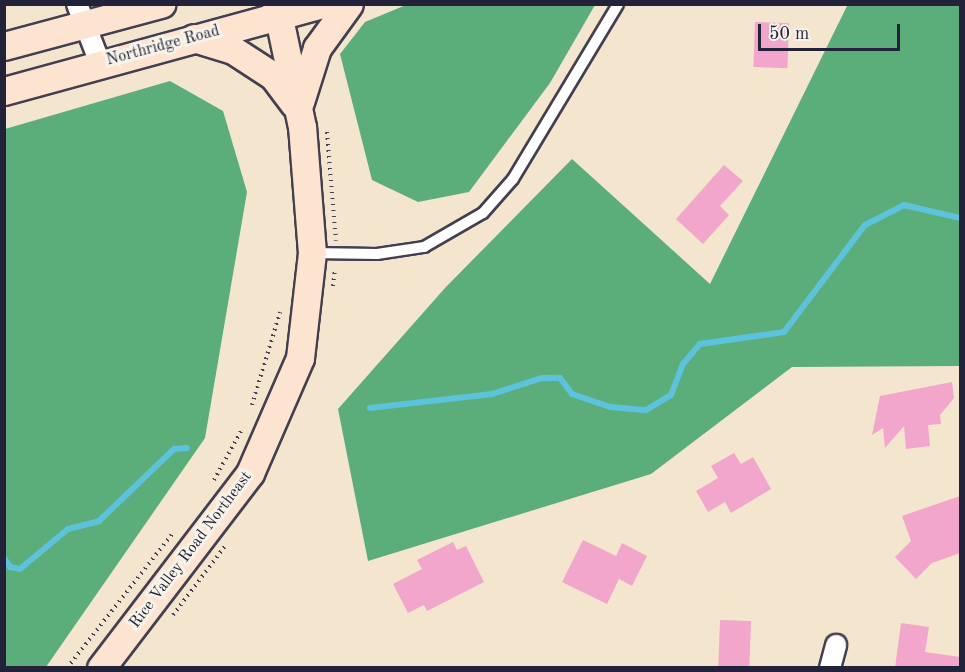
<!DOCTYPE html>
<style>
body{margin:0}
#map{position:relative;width:965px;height:672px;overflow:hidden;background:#f4e5ce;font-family:"Old Standard TT",serif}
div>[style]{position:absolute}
.forest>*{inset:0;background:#5bad7a}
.stream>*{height:6px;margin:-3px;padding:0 3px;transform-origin:3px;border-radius:3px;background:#5dc2db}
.building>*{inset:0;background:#f2a6cc;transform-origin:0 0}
.path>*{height:4px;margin-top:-2px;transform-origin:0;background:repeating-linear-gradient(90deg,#423f51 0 1.5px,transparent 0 6px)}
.roads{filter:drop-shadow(2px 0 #423f51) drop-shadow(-2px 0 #423f51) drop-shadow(0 2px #423f51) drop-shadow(0 -2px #423f51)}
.lane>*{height:10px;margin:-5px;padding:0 5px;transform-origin:5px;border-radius:5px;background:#fff}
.street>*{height:20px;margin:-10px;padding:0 10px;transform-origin:10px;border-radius:10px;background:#fff}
.secondary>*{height:27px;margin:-13.5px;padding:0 13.5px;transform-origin:13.5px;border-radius:13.5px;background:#fde4d0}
span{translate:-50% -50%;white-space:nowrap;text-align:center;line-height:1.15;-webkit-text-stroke:6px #f7f3e8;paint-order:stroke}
.street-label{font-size:16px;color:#22223b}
.frame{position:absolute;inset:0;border:6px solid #22223b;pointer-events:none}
.scale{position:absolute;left:758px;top:24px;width:142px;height:27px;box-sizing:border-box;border:3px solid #22223b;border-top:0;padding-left:8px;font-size:18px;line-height:21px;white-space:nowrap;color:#22223b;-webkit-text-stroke:4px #f7f3e8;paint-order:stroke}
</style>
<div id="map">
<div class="forest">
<i style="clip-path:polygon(848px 4px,960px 5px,960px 366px,792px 367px,651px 474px,368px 561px,338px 409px,445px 288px,572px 159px,710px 284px)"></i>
<i style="clip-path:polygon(406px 5px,595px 5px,550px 83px,469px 192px,418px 202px,372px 180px,340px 54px,365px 22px)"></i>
<i style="clip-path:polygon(170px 81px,223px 111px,247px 192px,205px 438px,46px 667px,5px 667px,5px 129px)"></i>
</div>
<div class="stream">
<i style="left:370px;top:408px;width:123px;rotate:-6.5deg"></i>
<i style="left:492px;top:394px;width:52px;rotate:-17.7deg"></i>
<i style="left:542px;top:378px;width:18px"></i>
<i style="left:560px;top:378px;width:20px;rotate:53deg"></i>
<i style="left:572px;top:394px;width:40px;rotate:18.9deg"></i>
<i style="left:610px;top:407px;width:36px;rotate:5deg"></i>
<i style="left:646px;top:410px;width:29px;rotate:-31deg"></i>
<i style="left:671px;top:395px;width:33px;rotate:-69deg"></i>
<i style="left:683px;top:364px;width:26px;rotate:-50deg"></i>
<i style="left:700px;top:344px;width:85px;rotate:-8.1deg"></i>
<i style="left:784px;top:332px;width:134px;rotate:-52.9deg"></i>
<i style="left:865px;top:225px;width:44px;rotate:-27.1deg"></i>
<i style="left:904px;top:205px;width:57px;rotate:13.1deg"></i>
<i style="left:4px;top:558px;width:11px;rotate:56deg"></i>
<i style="left:10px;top:567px;width:10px;rotate:11deg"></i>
<i style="left:20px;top:569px;width:62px;rotate:-39.8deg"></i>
<i style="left:68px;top:529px;width:32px;rotate:-14deg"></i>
<i style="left:99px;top:521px;width:104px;rotate:-43.8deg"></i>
<i style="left:174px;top:449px;width:13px;rotate:-4deg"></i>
</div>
<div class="building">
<i style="left:755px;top:22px;width:34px;height:45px;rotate:2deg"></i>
<i style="clip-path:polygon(724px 165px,743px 181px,720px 206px,729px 215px,703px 244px,676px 219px)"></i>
<i style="clip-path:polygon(952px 382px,954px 398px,940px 415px,941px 424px,928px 425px,930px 446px,906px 449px,904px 426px,885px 448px,883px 428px,872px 435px,880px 396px)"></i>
<i style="clip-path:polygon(734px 453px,741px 464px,753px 457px,771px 489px,731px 513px,725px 502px,708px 512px,696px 491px,718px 478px,711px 466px)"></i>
<i style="clip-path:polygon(960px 496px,960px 553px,932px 563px,916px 579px,895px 557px,911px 541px,902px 516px)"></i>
<i style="clip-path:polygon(583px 540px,616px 556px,622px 543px,647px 556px,632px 586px,619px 579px,607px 604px,562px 582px)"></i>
<i style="clip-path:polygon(453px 542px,457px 550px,466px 546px,484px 582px,427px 611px,424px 605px,408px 613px,393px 584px,422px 569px,417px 560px)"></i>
<i style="left:720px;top:620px;width:31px;height:48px;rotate:2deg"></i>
<i style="clip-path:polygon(901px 623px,929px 627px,925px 652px,960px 657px,960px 668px,895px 668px)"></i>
</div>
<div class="path">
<i style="left:327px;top:132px;width:109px;rotate:85.3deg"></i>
<i style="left:333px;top:286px;width:16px;rotate:-83deg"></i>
<i style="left:252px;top:405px;width:97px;rotate:-73.2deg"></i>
<i style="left:214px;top:480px;width:56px;rotate:-61.1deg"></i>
<i style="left:173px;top:615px;width:88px;rotate:-52.9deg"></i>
<i style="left:67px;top:668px;width:172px;rotate:-51.9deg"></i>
</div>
<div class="roads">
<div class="lane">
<i style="left:313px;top:253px;width:64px;rotate:0.9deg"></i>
<i style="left:377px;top:254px;width:48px;rotate:-8.5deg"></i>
<i style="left:424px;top:247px;width:68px;rotate:-30deg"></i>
<i style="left:483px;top:213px;width:45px;rotate:-48.6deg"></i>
<i style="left:513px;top:179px;width:204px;rotate:-59deg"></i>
</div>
<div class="street">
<i style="left:77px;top:4px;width:63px;rotate:68.7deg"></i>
<i style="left:830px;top:668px;width:24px;rotate:-75deg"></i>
</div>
<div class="secondary">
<i style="left:194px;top:38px;width:41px;rotate:17.1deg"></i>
<i style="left:233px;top:50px;width:48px;rotate:33deg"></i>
<i style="left:273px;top:76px;width:35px;rotate:53deg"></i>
<i style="left:4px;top:46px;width:163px;rotate:-15deg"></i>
<i style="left:4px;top:91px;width:330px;rotate:-15.3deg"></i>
<i style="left:300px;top:102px;width:57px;rotate:-72.5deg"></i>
<i style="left:317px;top:48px;width:54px;rotate:-54deg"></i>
<i style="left:101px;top:668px;width:245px;rotate:-52.6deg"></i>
<i style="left:250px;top:473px;width:125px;rotate:-66.5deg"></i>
<i style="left:300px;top:358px;width:106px;rotate:-83.5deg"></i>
<i style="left:312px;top:253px;width:126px;rotate:-94.5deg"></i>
<i style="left:302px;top:127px;width:126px;rotate:-101.9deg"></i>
</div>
</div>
<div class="street-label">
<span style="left:163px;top:46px;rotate:-15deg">Northridge Road</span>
<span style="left:191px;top:550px;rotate:-53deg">Rice Valley Road Northeast</span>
</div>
<div class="frame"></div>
<div class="scale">50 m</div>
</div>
